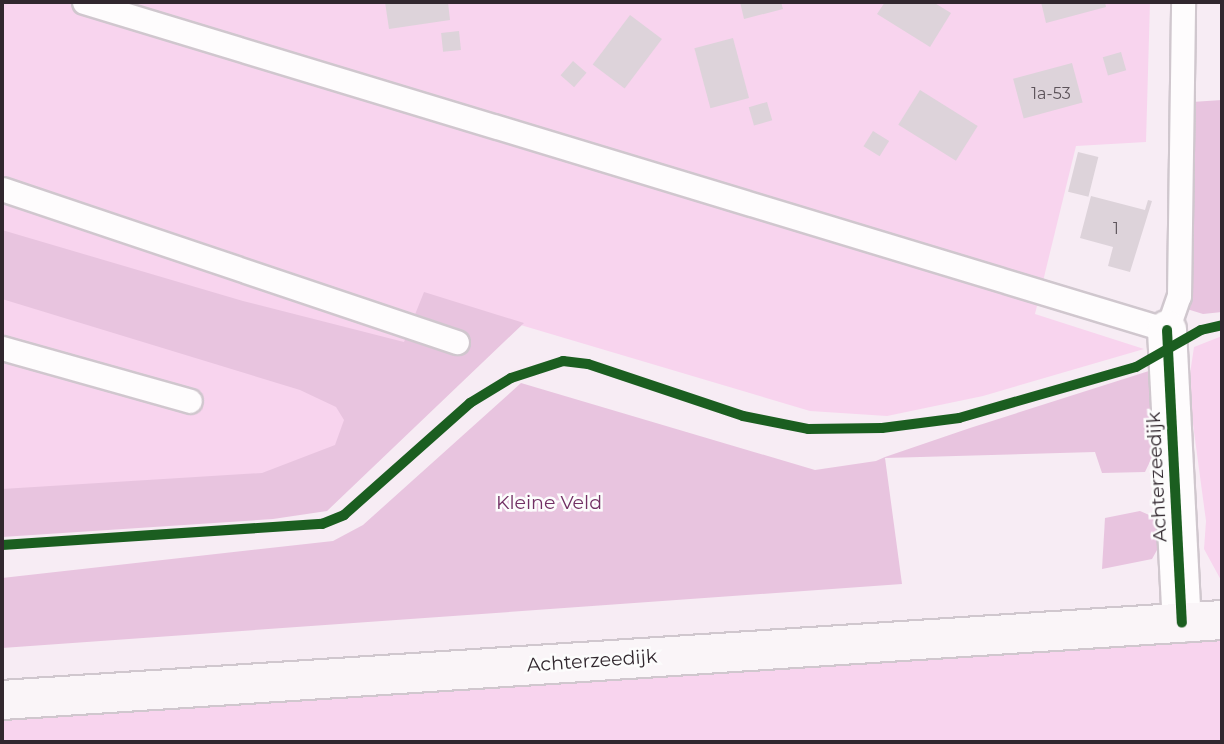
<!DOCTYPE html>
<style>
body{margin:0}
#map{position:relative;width:1224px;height:744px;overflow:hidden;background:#f7ecf4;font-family:Montserrat,sans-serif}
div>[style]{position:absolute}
.green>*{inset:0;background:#f8d4ee}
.forest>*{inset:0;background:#e8c4df}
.building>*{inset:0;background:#ddd3da;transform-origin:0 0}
.roads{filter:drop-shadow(2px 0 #d0c7ce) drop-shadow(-2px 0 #d0c7ce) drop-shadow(0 2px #d0c7ce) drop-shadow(0 -2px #d0c7ce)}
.lane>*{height:23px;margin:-11.5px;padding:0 11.5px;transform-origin:11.5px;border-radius:11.5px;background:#fefcfd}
.street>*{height:38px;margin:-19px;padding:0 19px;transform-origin:19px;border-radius:19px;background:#fefcfd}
.secondary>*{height:38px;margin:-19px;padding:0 19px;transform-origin:19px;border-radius:19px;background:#faf5f8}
.cycleway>*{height:10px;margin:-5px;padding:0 5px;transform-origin:5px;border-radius:5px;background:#1b5e20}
span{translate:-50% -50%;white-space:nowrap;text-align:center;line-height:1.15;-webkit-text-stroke:5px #fcfcfc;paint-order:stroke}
.number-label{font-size:16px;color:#5d535a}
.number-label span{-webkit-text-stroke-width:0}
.street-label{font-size:19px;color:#31272e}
.park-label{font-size:19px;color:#723064}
.frame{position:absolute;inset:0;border:4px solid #31272e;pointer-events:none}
</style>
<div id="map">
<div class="green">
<i style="clip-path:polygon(2px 2px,1150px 2px,1146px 142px,1076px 146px,1035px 314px,1144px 349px,983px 396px,887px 416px,810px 411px,490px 316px,297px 504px,2px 522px)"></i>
<i style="clip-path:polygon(1222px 336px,1222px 582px,1204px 549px,1206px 521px,1188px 387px,1194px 347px)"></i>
<i style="clip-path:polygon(1222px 637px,1222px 742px,2px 742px,2px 719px)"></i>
</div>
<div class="forest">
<i style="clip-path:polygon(1222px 100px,1222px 312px,1203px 314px,1187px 309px,1192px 102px)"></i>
<i style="clip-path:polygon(2px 230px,243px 301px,404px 342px,424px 292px,524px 323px,327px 511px,273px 519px,2px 537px,2px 489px,262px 473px,335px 445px,344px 420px,336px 407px,300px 390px,2px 299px)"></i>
<i style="clip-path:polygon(1152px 370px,1154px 453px,1145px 472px,1102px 473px,1095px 452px,885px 458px,902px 584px,2px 648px,2px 578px,333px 541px,363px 525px,521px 383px,815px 470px,876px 461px,885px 457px,970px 428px)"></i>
<i style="clip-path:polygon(1140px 511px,1163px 521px,1161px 543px,1152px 559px,1102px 569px,1105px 518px)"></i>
</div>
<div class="building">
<i style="clip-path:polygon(385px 2px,448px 2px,450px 20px,389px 29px)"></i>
<i style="clip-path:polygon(740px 2px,781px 2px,783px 9px,744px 19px)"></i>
<i style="clip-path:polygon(885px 2px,933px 2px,951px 13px,930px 47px,877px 14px)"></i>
<i style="clip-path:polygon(1041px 2px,1105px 2px,1106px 7px,1046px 23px)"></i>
<i style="left:630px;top:15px;width:40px;height:62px;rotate:37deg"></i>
<i style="left:459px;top:31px;width:19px;height:18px;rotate:84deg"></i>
<i style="left:733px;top:38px;width:62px;height:40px;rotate:75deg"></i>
<i style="left:1121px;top:52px;width:19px;height:19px;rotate:74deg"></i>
<i style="left:573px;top:61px;width:18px;height:19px;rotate:41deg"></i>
<i style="left:1072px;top:63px;width:41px;height:61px;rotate:75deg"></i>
<i style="left:920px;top:90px;width:68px;height:41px;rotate:32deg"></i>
<i style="left:767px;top:102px;width:19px;height:19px;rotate:74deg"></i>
<i style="left:873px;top:131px;width:19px;height:18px;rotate:32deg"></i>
<i style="left:1078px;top:152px;width:21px;height:41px;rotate:14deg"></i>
<i style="clip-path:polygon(1091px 196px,1145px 210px,1148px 200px,1152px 201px,1130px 272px,1108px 266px,1113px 247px,1080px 238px)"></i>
</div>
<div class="roads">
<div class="lane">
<i style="left:84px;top:2px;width:1132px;rotate:16.85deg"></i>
<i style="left:1167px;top:330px;width:36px;rotate:-71deg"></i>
<i style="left:1179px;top:296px;width:294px;rotate:-89.2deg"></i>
<i style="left:2px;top:189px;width:480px;rotate:18.6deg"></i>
<i style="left:2px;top:348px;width:195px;rotate:15.7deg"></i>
</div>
<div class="street">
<i style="left:1167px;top:330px;width:293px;rotate:87.1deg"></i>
</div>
<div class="secondary">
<i style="left:2px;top:700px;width:1223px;rotate:-3.75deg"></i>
</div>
</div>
<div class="cycleway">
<i style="left:1167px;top:330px;width:293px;rotate:87.1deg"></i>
<i style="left:2px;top:545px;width:321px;rotate:-3.8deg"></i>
<i style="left:322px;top:524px;width:24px;rotate:-22deg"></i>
<i style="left:344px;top:515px;width:169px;rotate:-41.6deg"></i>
<i style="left:470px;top:403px;width:48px;rotate:-31.4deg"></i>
<i style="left:511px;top:378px;width:55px;rotate:-18.1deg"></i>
<i style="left:563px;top:361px;width:25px;rotate:7deg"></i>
<i style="left:588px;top:364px;width:163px;rotate:18.5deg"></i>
<i style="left:743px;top:416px;width:66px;rotate:11.3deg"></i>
<i style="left:808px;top:429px;width:74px;rotate:-0.8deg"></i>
<i style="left:882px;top:428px;width:78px;rotate:-7.4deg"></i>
<i style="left:959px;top:418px;width:184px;rotate:-16.1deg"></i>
<i style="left:1136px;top:367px;width:75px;rotate:-29.6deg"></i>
<i style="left:1201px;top:330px;width:22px;rotate:-13deg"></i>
</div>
<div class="number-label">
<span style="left:1051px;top:94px">1a-53</span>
<span style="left:1116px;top:229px">1</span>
</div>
<div class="street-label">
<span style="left:1157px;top:477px;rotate:-93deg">Achterzeedijk</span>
<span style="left:592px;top:661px;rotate:-4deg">Achterzeedijk</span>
</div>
<div class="park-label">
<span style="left:549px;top:503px">Kleine Veld</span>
</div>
<div class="frame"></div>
</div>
